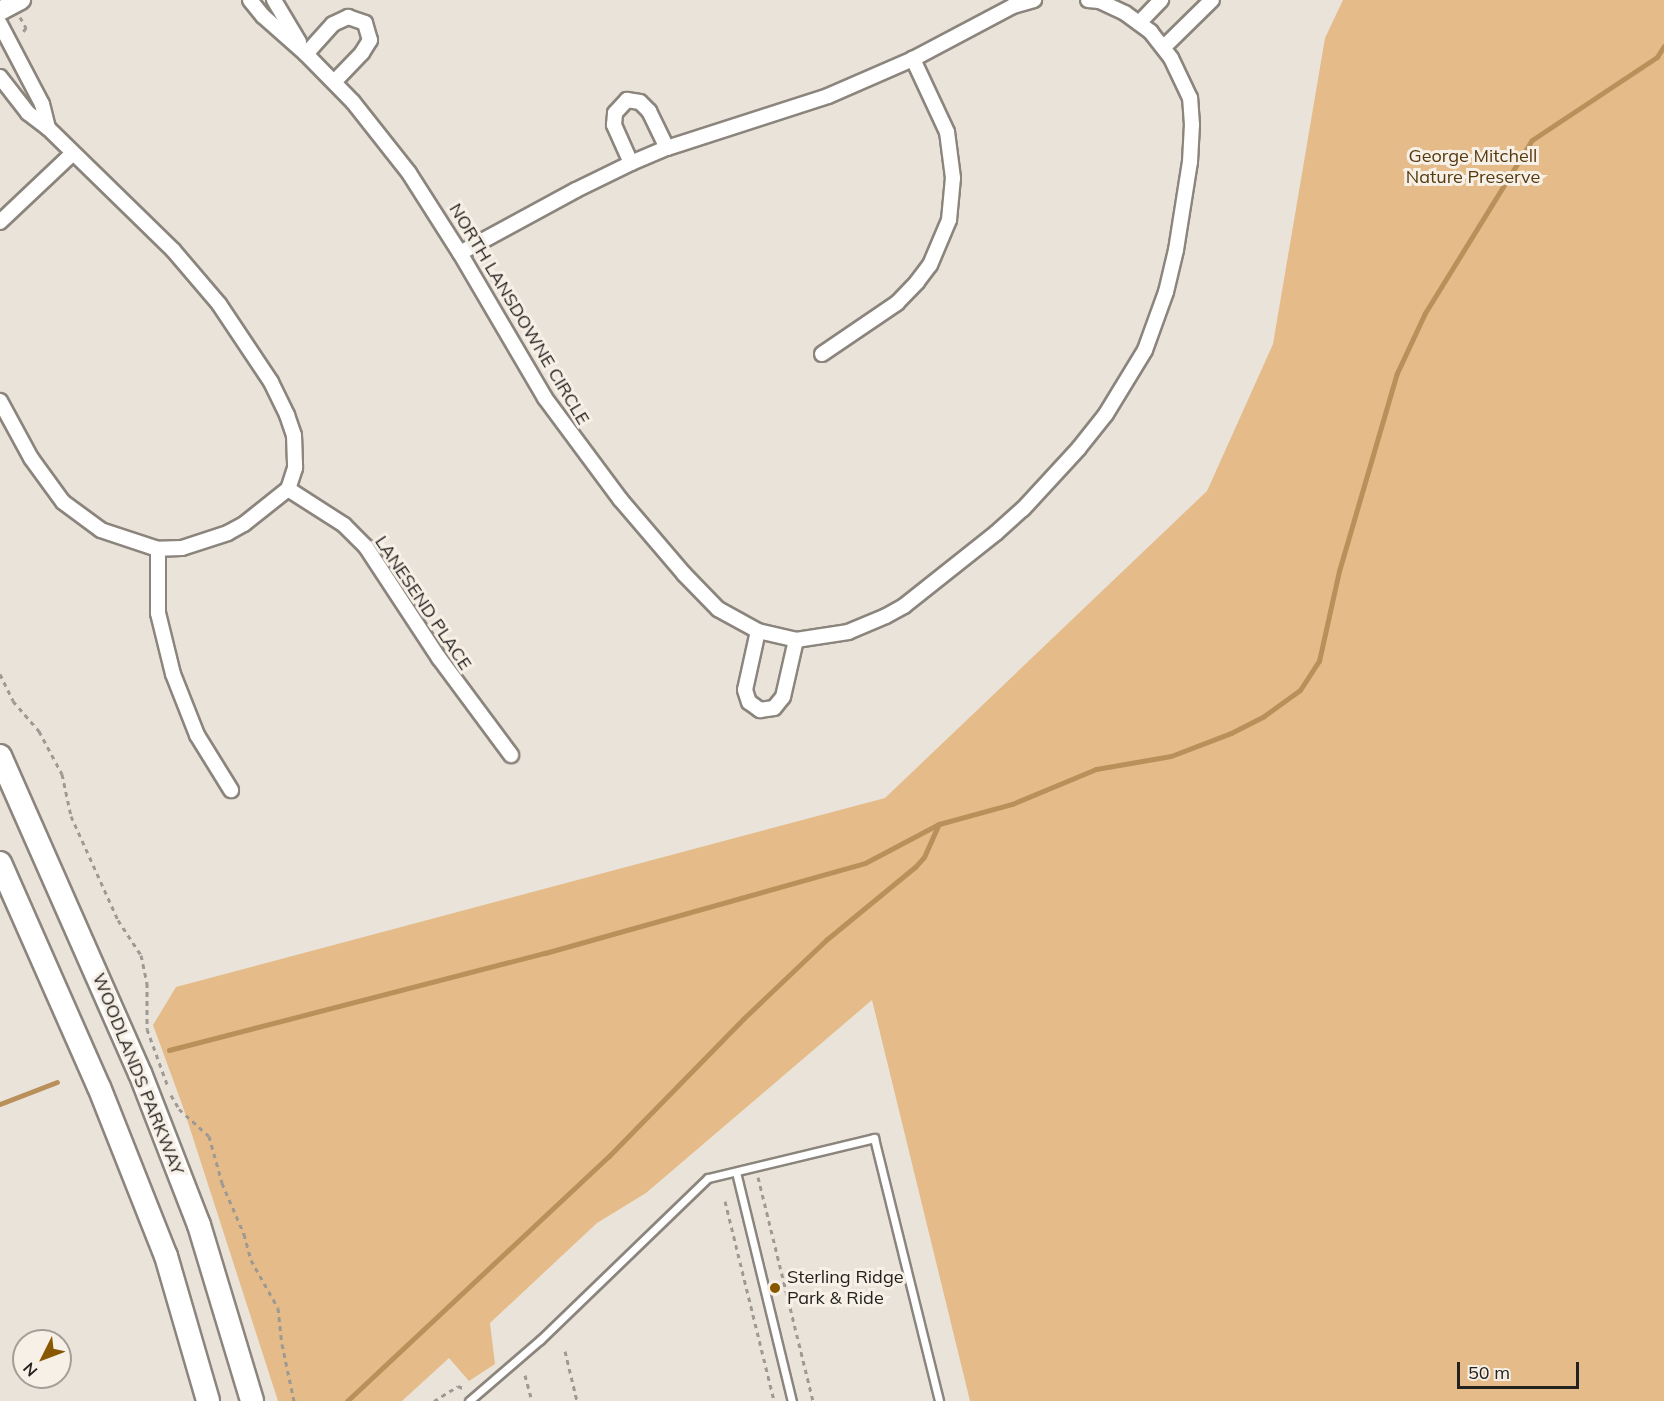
<!DOCTYPE html>
<style>
body{margin:0}
#map{position:relative;width:1664px;height:1401px;overflow:hidden;background:#eae3da;font-family:Mulish,sans-serif}
div>[style]{position:absolute}
.green>*{inset:0;background:#e5bc89}
.stream>*{height:5px;margin:-2.5px;padding:0 2.5px;transform-origin:2.5px;border-radius:2.5px;background:#b98f5a}
.path>*{height:3px;margin-top:-1.5px;transform-origin:0;background:repeating-linear-gradient(90deg,#9e9992 0 4.5px,transparent 0 9px)}
.roads{filter:drop-shadow(2px 0 #8b857d) drop-shadow(-2px 0 #8b857d) drop-shadow(0 2px #8b857d) drop-shadow(0 -2px #8b857d)}
.service>*{height:7px;margin:-3.5px;padding:0 3.5px;transform-origin:3.5px;border-radius:3.5px;background:#fff}
.minor>*{height:14px;margin:-7px;padding:0 7px;transform-origin:7px;border-radius:7px;background:#fff}
.tertiary>*{height:18px;margin:-9px;padding:0 9px;transform-origin:9px;border-radius:9px;background:#fff}
.primary>*{height:22px;margin:-11px;padding:0 11px;transform-origin:11px;border-radius:11px;background:#fff}
.dots>*{width:16px;height:16px;translate:-50% -50%;box-sizing:border-box;border:3px solid #f7f0e7;border-radius:50%}
span{translate:-50% -50%;white-space:nowrap;text-align:center;line-height:1.15;-webkit-text-stroke:6px #f7f0e7;paint-order:stroke}
.park-label{font-size:18px;color:#56390e}
.street-label{font-size:18px;color:#24221f}
.poi-label{font-size:18px;color:#24221f}
.left{translate:0 -50%;text-align:left}
.north{position:absolute;left:12px;top:1329px;width:60px;height:60px;box-sizing:border-box;background:#f7f0e7;border:2px solid #a39e97;border-radius:50%;rotate:228deg;font-size:16px;font-weight:700;line-height:24px;text-align:center;color:#24221f}
.north::after{content:'';display:block;margin:auto;width:21px;height:27px;background:#885700;clip-path:polygon(50% 0,100% 100%,50% 72%,0 100%)}
.scale{position:absolute;left:1457px;top:1362px;width:122px;height:27px;box-sizing:border-box;border:3px solid #24221f;border-top:0;padding-left:8px;font-size:18px;line-height:21px;white-space:nowrap;color:#24221f;-webkit-text-stroke:4px #f7f0e7;paint-order:stroke}
</style>
<div id="map">
<div class="green">
<i style="clip-path:polygon(1343px 0,1664px 0,1664px 1401px,970px 1401px,872px 1000px,646px 1193px,597px 1223px,490px 1323px,495px 1364px,469px 1381px,449px 1358px,402px 1401px,278px 1401px,183px 1107px,153px 1025px,176px 987px,885px 798px,1207px 491px,1273px 344px,1325px 38px)"></i>
</div>
<div class="stream">
<i style="left:169px;top:1050px;width:388px;rotate:-14.5deg"></i>
<i style="left:545px;top:953px;width:332px;rotate:-15.7deg"></i>
<i style="left:865px;top:863px;width:84px;rotate:-27.8deg"></i>
<i style="left:939px;top:824px;width:76px;rotate:-15.3deg"></i>
<i style="left:1012px;top:804px;width:91px;rotate:-22.6deg"></i>
<i style="left:1096px;top:769px;width:76px;rotate:-9.8deg"></i>
<i style="left:1171px;top:756px;width:64px;rotate:-21deg"></i>
<i style="left:1231px;top:733px;width:37px;rotate:-27deg"></i>
<i style="left:1264px;top:716px;width:44px;rotate:-35.8deg"></i>
<i style="left:1300px;top:690px;width:35px;rotate:-57deg"></i>
<i style="left:1319px;top:661px;width:92px;rotate:-77.5deg"></i>
<i style="left:1339px;top:571px;width:206px;rotate:-73.7deg"></i>
<i style="left:1397px;top:373px;width:66px;rotate:-65deg"></i>
<i style="left:1425px;top:313px;width:203px;rotate:-58.3deg"></i>
<i style="left:1532px;top:140px;width:150px;rotate:-33.6deg"></i>
<i style="left:1657px;top:57px;width:13px;rotate:-58deg"></i>
<i style="left:0;top:1104px;width:61px;rotate:-21.1deg"></i>
<i style="left:347px;top:1401px;width:359px;rotate:-43.1deg"></i>
<i style="left:609px;top:1156px;width:192px;rotate:-45.6deg"></i>
<i style="left:743px;top:1019px;width:115px;rotate:-43.6deg"></i>
<i style="left:826px;top:940px;width:115px;rotate:-39.4deg"></i>
<i style="left:915px;top:867px;width:13px;rotate:-48deg"></i>
<i style="left:924px;top:857px;width:36px;rotate:-66deg"></i>
</div>
<div class="path">
<i style="left:20px;top:17px;width:13px;rotate:61deg"></i>
<i style="left:26px;top:28px;width:8px;rotate:130deg"></i>
<i style="left:0;top:674px;width:30px;rotate:64deg"></i>
<i style="left:13px;top:701px;width:40px;rotate:49deg"></i>
<i style="left:39px;top:731px;width:49px;rotate:61.9deg"></i>
<i style="left:62px;top:774px;width:43px;rotate:77.9deg"></i>
<i style="left:71px;top:816px;width:114px;rotate:65.7deg"></i>
<i style="left:118px;top:920px;width:42px;rotate:56.7deg"></i>
<i style="left:141px;top:955px;width:29px;rotate:78deg"></i>
<i style="left:147px;top:983px;width:46px;rotate:90deg"></i>
<i style="left:147px;top:1029px;width:59px;rotate:70deg"></i>
<i style="left:171px;top:1095px;width:16px;rotate:60deg"></i>
<i style="left:179px;top:1109px;width:40px;rotate:42deg"></i>
<i style="left:209px;top:1136px;width:49px;rotate:74.5deg"></i>
<i style="left:222px;top:1183px;width:56px;rotate:66.7deg"></i>
<i style="left:244px;top:1234px;width:27px;rotate:75deg"></i>
<i style="left:251px;top:1260px;width:55px;rotate:60.6deg"></i>
<i style="left:278px;top:1308px;width:36px;rotate:84deg"></i>
<i style="left:282px;top:1344px;width:58px;rotate:78.1deg"></i>
<i style="left:758px;top:1177px;width:231px;rotate:76.2deg"></i>
<i style="left:725px;top:1201px;width:206px;rotate:76.2deg"></i>
<i style="left:565px;top:1351px;width:51px;rotate:76.5deg"></i>
<i style="left:525px;top:1375px;width:27px;rotate:75deg"></i>
<i style="left:434px;top:1401px;width:28px;rotate:-32deg"></i>
<i style="left:458px;top:1386px;width:8px;rotate:23deg"></i>
</div>
<div class="roads">
<div class="service">
<i style="left:736px;top:1172px;width:236px;rotate:76.3deg"></i>
<i style="left:469px;top:1401px;width:94px;rotate:-40.7deg"></i>
<i style="left:540px;top:1340px;width:233px;rotate:-44deg"></i>
<i style="left:708px;top:1178px;width:171px;rotate:-13.5deg"></i>
<i style="left:874px;top:1138px;width:271px;rotate:76.1deg"></i>
</div>
<div class="minor">
<i style="left:250px;top:0;width:21px;rotate:51deg"></i>
<i style="left:263px;top:16px;width:57px;rotate:41.5deg"></i>
<i style="left:306px;top:54px;width:67px;rotate:45.6deg"></i>
<i style="left:353px;top:102px;width:90px;rotate:51.7deg"></i>
<i style="left:409px;top:173px;width:95px;rotate:57.5deg"></i>
<i style="left:460px;top:253px;width:168px;rotate:59.6deg"></i>
<i style="left:545px;top:398px;width:126px;rotate:53.4deg"></i>
<i style="left:620px;top:499px;width:99px;rotate:49.5deg"></i>
<i style="left:684px;top:574px;width:49px;rotate:45.8deg"></i>
<i style="left:718px;top:609px;width:46px;rotate:28.8deg"></i>
<i style="left:758px;top:631px;width:39px;rotate:13deg"></i>
<i style="left:796px;top:640px;width:53px;rotate:-8.7deg"></i>
<i style="left:848px;top:632px;width:41px;rotate:-22.8deg"></i>
<i style="left:886px;top:616px;width:21px;rotate:-29deg"></i>
<i style="left:904px;top:606px;width:117px;rotate:-38.4deg"></i>
<i style="left:996px;top:533px;width:36px;rotate:-42deg"></i>
<i style="left:1023px;top:509px;width:83px;rotate:-47.4deg"></i>
<i style="left:1079px;top:448px;width:43px;rotate:-51.5deg"></i>
<i style="left:1106px;top:414px;width:75px;rotate:-58.6deg"></i>
<i style="left:1145px;top:350px;width:62px;rotate:-70.1deg"></i>
<i style="left:1166px;top:292px;width:43px;rotate:-76.6deg"></i>
<i style="left:1176px;top:250px;width:89px;rotate:-81deg"></i>
<i style="left:1190px;top:162px;width:37px;rotate:-87deg"></i>
<i style="left:1192px;top:125px;width:27px;rotate:-94deg"></i>
<i style="left:1190px;top:98px;width:44px;rotate:-115.4deg"></i>
<i style="left:1171px;top:58px;width:33px;rotate:-128deg"></i>
<i style="left:1151px;top:32px;width:32px;rotate:-144deg"></i>
<i style="left:1125px;top:13px;width:29px;rotate:-155deg"></i>
<i style="left:1099px;top:1px;width:11px;rotate:-175deg"></i>
<i style="left:274px;top:0;width:49px;rotate:59.2deg"></i>
<i style="left:1139px;top:23px;width:32px;rotate:-46deg"></i>
<i style="left:0;top:24px;width:90px;rotate:62.3deg"></i>
<i style="left:42px;top:104px;width:25px;rotate:76deg"></i>
<i style="left:1164px;top:47px;width:67px;rotate:-44.4deg"></i>
<i style="left:306px;top:54px;width:40px;rotate:-48deg"></i>
<i style="left:333px;top:24px;width:17px;rotate:-25deg"></i>
<i style="left:348px;top:17px;width:18px;rotate:19deg"></i>
<i style="left:365px;top:23px;width:18px;rotate:74deg"></i>
<i style="left:370px;top:40px;width:15px;rotate:122deg"></i>
<i style="left:362px;top:53px;width:40px;rotate:134deg"></i>
<i style="left:0;top:77px;width:46px;rotate:52.1deg"></i>
<i style="left:28px;top:113px;width:25px;rotate:37deg"></i>
<i style="left:48px;top:128px;width:175px;rotate:44.3deg"></i>
<i style="left:173px;top:250px;width:71px;rotate:49.6deg"></i>
<i style="left:219px;top:304px;width:94px;rotate:56.3deg"></i>
<i style="left:271px;top:382px;width:37px;rotate:64deg"></i>
<i style="left:287px;top:415px;width:21px;rotate:71deg"></i>
<i style="left:294px;top:435px;width:33px;rotate:88deg"></i>
<i style="left:295px;top:468px;width:22px;rotate:108deg"></i>
<i style="left:288px;top:489px;width:56px;rotate:141.5deg"></i>
<i style="left:244px;top:524px;width:18px;rotate:151deg"></i>
<i style="left:228px;top:533px;width:48px;rotate:161.9deg"></i>
<i style="left:182px;top:548px;width:24px;rotate:178deg"></i>
<i style="left:158px;top:549px;width:60px;rotate:-161.6deg"></i>
<i style="left:101px;top:530px;width:47px;rotate:-143.6deg"></i>
<i style="left:63px;top:502px;width:54px;rotate:-126deg"></i>
<i style="left:31px;top:458px;width:65px;rotate:-118.5deg"></i>
<i style="left:631px;top:163px;width:42px;rotate:-114.1deg"></i>
<i style="left:614px;top:125px;width:12px;rotate:-85deg"></i>
<i style="left:615px;top:113px;width:18px;rotate:-47deg"></i>
<i style="left:627px;top:100px;width:13px;rotate:9deg"></i>
<i style="left:640px;top:102px;width:13px;rotate:45deg"></i>
<i style="left:649px;top:111px;width:41px;rotate:64.1deg"></i>
<i style="left:0;top:222px;width:100px;rotate:-43.4deg"></i>
<i style="left:460px;top:253px;width:132px;rotate:-28.5deg"></i>
<i style="left:576px;top:190px;width:61px;rotate:-26.1deg"></i>
<i style="left:631px;top:163px;width:39px;rotate:-23deg"></i>
<i style="left:667px;top:148px;width:169px;rotate:-17.9deg"></i>
<i style="left:828px;top:96px;width:93px;rotate:-23.5deg"></i>
<i style="left:913px;top:59px;width:113px;rotate:-27.9deg"></i>
<i style="left:1013px;top:6px;width:22px;rotate:-16deg"></i>
<i style="left:822px;top:354px;width:91px;rotate:-34.2deg"></i>
<i style="left:897px;top:303px;width:29px;rotate:-46deg"></i>
<i style="left:917px;top:282px;width:21px;rotate:-53deg"></i>
<i style="left:930px;top:265px;width:49px;rotate:-67.1deg"></i>
<i style="left:949px;top:220px;width:42px;rotate:-84.6deg"></i>
<i style="left:953px;top:178px;width:46px;rotate:-97.4deg"></i>
<i style="left:947px;top:132px;width:81px;rotate:-115deg"></i>
<i style="left:288px;top:489px;width:67px;rotate:32.7deg"></i>
<i style="left:344px;top:525px;width:31px;rotate:45deg"></i>
<i style="left:366px;top:547px;width:133px;rotate:56.7deg"></i>
<i style="left:439px;top:658px;width:121px;rotate:53.4deg"></i>
<i style="left:158px;top:549px;width:64px;rotate:90deg"></i>
<i style="left:158px;top:613px;width:63px;rotate:76.2deg"></i>
<i style="left:173px;top:674px;width:66px;rotate:68.5deg"></i>
<i style="left:197px;top:735px;width:65px;rotate:58.3deg"></i>
<i style="left:758px;top:631px;width:60px;rotate:102.4deg"></i>
<i style="left:745px;top:690px;width:13px;rotate:72deg"></i>
<i style="left:749px;top:702px;width:14px;rotate:36deg"></i>
<i style="left:760px;top:710px;width:14px;rotate:-8deg"></i>
<i style="left:774px;top:708px;width:14px;rotate:-51deg"></i>
<i style="left:783px;top:697px;width:58px;rotate:-77.2deg"></i>
</div>
<div class="tertiary">
<i style="left:0;top:11px;width:24px;rotate:-28deg"></i>
</div>
<div class="primary">
<i style="left:0;top:756px;width:347px;rotate:66.2deg"></i>
<i style="left:140px;top:1073px;width:163px;rotate:68.8deg"></i>
<i style="left:199px;top:1225px;width:184px;rotate:73.2deg"></i>
<i style="left:0;top:863px;width:245px;rotate:66.2deg"></i>
<i style="left:99px;top:1087px;width:182px;rotate:68.4deg"></i>
<i style="left:166px;top:1256px;width:151px;rotate:73.8deg"></i>
</div>
</div>
<div class="dots">
<i style="left:775px;top:1288px;background:#885700"></i>
</div>
<div class="park-label">
<span style="left:1473px;top:167px">George Mitchell<br>Nature Preserve</span>
</div>
<div class="street-label">
<span style="left:519px;top:314px;rotate:59deg">NORTH LANSDOWNE CIRCLE</span>
<span style="left:423px;top:603px;rotate:56deg">LANESEND PLACE</span>
<span style="left:138px;top:1074px;rotate:68deg">WOODLANDS PARKWAY</span>
</div>
<div class="poi-label">
<span class="left" style="left:787px;top:1288px">Sterling Ridge<br>Park &amp; Ride</span>
</div>
<div class="north">N</div>
<div class="scale">50 m</div>
</div>
